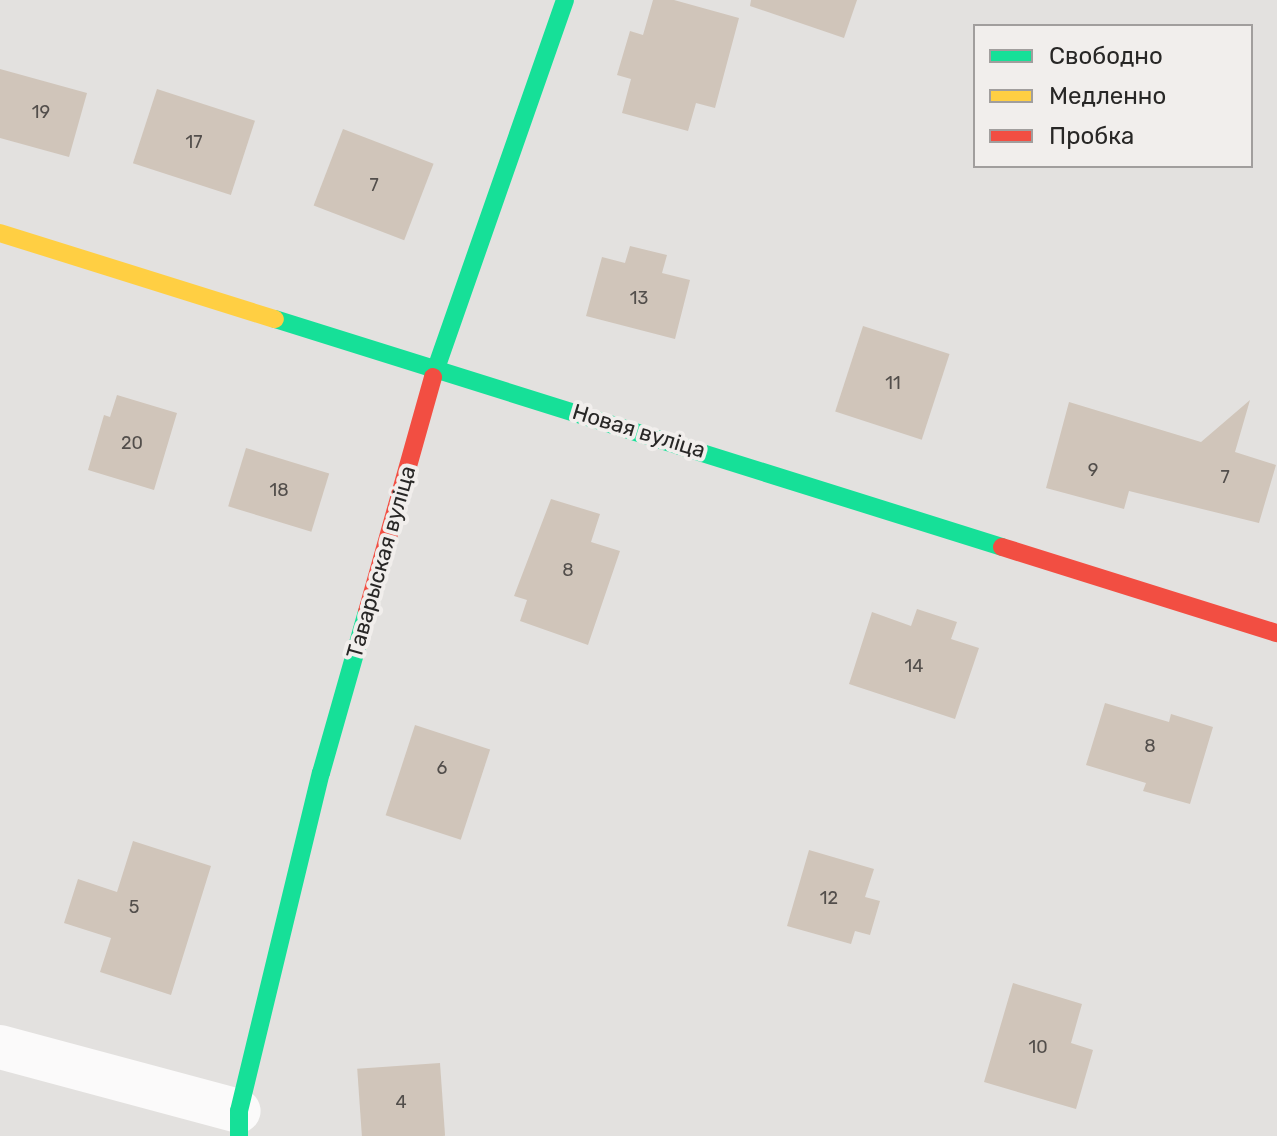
<!DOCTYPE html>
<meta charset="utf-8">
<style>
body{margin:0}
#map{position:relative;width:1277px;height:1136px;overflow:hidden;background:#e3e1df;font-family:Rubik,sans-serif}
div>[style]{position:absolute}
.building>*{inset:0;background:#d0c5ba;transform-origin:0 0}
.street>*{height:44px;margin:-22px;padding:0 22px;transform-origin:22px;border-radius:22px;background:#fbfafa}
.fast>*{height:18px;margin:-9px;padding:0 9px;transform-origin:9px;border-radius:9px;background:#16e098}
.slow>*{height:18px;margin:-9px;padding:0 9px;transform-origin:9px;border-radius:9px;background:#ffcf43}
.jam>*{height:18px;margin:-9px;padding:0 9px;transform-origin:9px;border-radius:9px;background:#f24e42}
span{translate:-50% -50%;white-space:nowrap;text-align:center;line-height:1.15;-webkit-text-stroke:8px #f1eeec;paint-order:stroke}
.number-label{font-size:18px;color:#524e4b}
.number-label span{-webkit-text-stroke-width:0}
.street-label{font-size:22px;color:#282726}
.legend{position:absolute;left:973px;top:24px;width:280px;height:144px;box-sizing:border-box;background:#f1eeec;border:2px solid #a19e9d;margin:0;padding:10px 14px;list-style:none;font-size:24px;color:#282726}
.legend li{display:flex;align-items:center;gap:16px;height:40px}
.legend b{width:40px;border:2px solid #a19e9d}
</style>
<div id="map">
<div class="building">
<i style="clip-path:polygon(653px 0,674px 0,739px 18px,715px 108px,696px 103px,688px 131px,622px 113px,631px 79px,617px 75px,630px 31px,643px 35px)"></i>
<i style="clip-path:polygon(751px 0,857px 0,844px 38px,750px 6px)"></i>
<i style="clip-path:polygon(0 69px,87px 93px,69px 157px,0 138px)"></i>
<i style="left:157px;top:89px;width:103px;height:78px;rotate:18deg"></i>
<i style="left:343px;top:129px;width:97px;height:82px;rotate:21deg"></i>
<i style="clip-path:polygon(630px 246px,667px 255px,662px 273px,690px 280px,675px 339px,586px 316px,602px 257px,625px 263px)"></i>
<i style="left:863px;top:326px;width:91px;height:90px;rotate:18deg"></i>
<i style="clip-path:polygon(117px 395px,177px 413px,154px 490px,88px 470px,104px 415px,110px 417px)"></i>
<i style="clip-path:polygon(1250px 400px,1235px 452px,1276px 465px,1259px 523px,1129px 491px,1124px 509px,1046px 488px,1069px 402px,1201px 442px)"></i>
<i style="left:246px;top:448px;width:87px;height:61px;rotate:17deg"></i>
<i style="clip-path:polygon(551px 499px,600px 514px,591px 542px,620px 551px,588px 645px,520px 621px,527px 600px,514px 596px)"></i>
<i style="clip-path:polygon(917px 609px,957px 622px,951px 639px,979px 648px,955px 719px,849px 684px,872px 612px,911px 626px)"></i>
<i style="clip-path:polygon(1105px 703px,1169px 722px,1171px 714px,1213px 727px,1190px 804px,1143px 791px,1146px 783px,1086px 765px)"></i>
<i style="left:415px;top:725px;width:79px;height:95px;rotate:18deg"></i>
<i style="clip-path:polygon(133px 841px,211px 866px,171px 995px,100px 972px,111px 938px,64px 923px,78px 879px,117px 892px)"></i>
<i style="clip-path:polygon(809px 850px,874px 869px,865px 897px,880px 901px,870px 935px,855px 931px,851px 944px,787px 926px)"></i>
<i style="clip-path:polygon(1013px 983px,1082px 1004px,1071px 1043px,1093px 1050px,1076px 1109px,984px 1082px)"></i>
<i style="left:440px;top:1063px;width:73px;height:83px;rotate:86deg"></i>
</div>
<div class="street">
<i style="left:0;top:1047px;width:247px;rotate:15deg"></i>
</div>
<div class="fast">
<i style="left:275px;top:319px;width:762px;rotate:17.41deg"></i>
<i style="left:433px;top:377px;width:399px;rotate:-70.7deg"></i>
<i style="left:239px;top:1136px;width:25px;rotate:-90deg"></i>
<i style="left:239px;top:1111px;width:348px;rotate:-76.4deg"></i>
<i style="left:321px;top:773px;width:167px;rotate:-74.1deg"></i>
</div>
<div class="slow">
<i style="left:0;top:233px;width:288px;rotate:17.4deg"></i>
</div>
<div class="jam">
<i style="left:1002px;top:547px;width:288px;rotate:17.4deg"></i>
<i style="left:367px;top:612px;width:244px;rotate:-74.3deg"></i>
</div>
<div class="number-label">
<span style="left:41px;top:112px">19</span>
<span style="left:194px;top:142px">17</span>
<span style="left:374px;top:185px">7</span>
<span style="left:639px;top:298px">13</span>
<span style="left:893px;top:383px">11</span>
<span style="left:132px;top:443px">20</span>
<span style="left:1093px;top:470px">9</span>
<span style="left:1225px;top:477px">7</span>
<span style="left:279px;top:490px">18</span>
<span style="left:568px;top:570px">8</span>
<span style="left:914px;top:666px">14</span>
<span style="left:1150px;top:746px">8</span>
<span style="left:442px;top:768px">6</span>
<span style="left:829px;top:898px">12</span>
<span style="left:134px;top:907px">5</span>
<span style="left:1038px;top:1047px">10</span>
<span style="left:401px;top:1102px">4</span>
</div>
<div class="street-label">
<span style="left:639px;top:431px;rotate:17deg">Новая вуліца</span>
<span style="left:381px;top:562px;rotate:-74deg">Таварыская вуліца</span>
</div>
<ul class="legend">
<li><b style="height:10px;background:#16e098"></b>Свободно</li>
<li><b style="height:10px;background:#ffcf43"></b>Медленно</li>
<li><b style="height:10px;background:#f24e42"></b>Пробка</li>
</ul>
</div>
